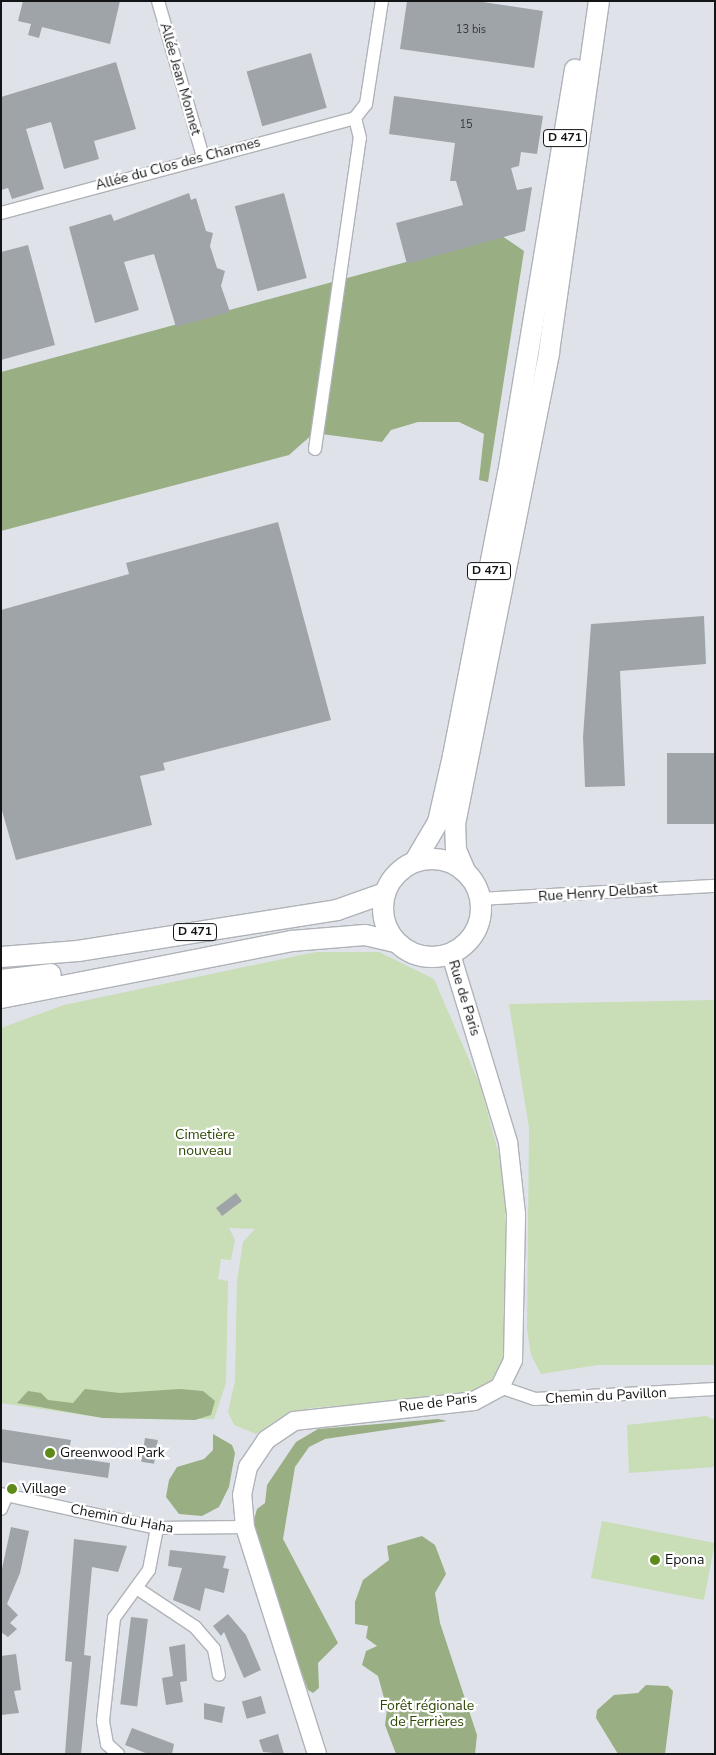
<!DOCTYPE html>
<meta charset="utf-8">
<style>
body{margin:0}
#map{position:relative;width:716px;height:1755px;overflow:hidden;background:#dfe3e9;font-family:"Nunito Sans",sans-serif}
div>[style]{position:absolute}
.green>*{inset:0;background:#c9ddb6;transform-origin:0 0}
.forest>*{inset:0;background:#99ae83}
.building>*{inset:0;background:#9fa4a9;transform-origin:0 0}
.roads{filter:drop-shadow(1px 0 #afb3b8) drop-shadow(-1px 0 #afb3b8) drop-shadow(0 1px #afb3b8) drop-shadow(0 -1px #afb3b8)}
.street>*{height:12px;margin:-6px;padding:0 6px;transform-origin:6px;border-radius:6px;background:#fff}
.secondary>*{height:18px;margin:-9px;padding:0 9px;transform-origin:9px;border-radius:9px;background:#fff}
.primary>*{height:20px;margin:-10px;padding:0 10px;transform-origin:10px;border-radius:10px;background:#fff}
.primary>.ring{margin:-10px;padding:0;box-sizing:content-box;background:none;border:20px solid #fff;border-radius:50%}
.dots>*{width:14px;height:14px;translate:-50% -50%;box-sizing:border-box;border:2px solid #fff;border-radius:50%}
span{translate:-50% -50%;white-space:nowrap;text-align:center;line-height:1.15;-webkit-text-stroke:4.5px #fff;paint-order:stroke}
.number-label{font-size:11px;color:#36383b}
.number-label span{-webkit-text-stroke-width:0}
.shield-label span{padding:1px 4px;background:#fff;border:1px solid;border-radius:4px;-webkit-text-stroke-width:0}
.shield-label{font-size:12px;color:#131416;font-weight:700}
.street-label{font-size:14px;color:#131416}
.park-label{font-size:14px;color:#2e4804}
.poi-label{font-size:14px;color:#131416}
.left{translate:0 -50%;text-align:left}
.frame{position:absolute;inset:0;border:2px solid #131416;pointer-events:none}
</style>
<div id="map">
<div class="green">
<i style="clip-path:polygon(316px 952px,379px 952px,434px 979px,480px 1085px,504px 1173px,508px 1328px,505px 1358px,495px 1378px,479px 1391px,459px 1396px,311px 1408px,280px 1418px,256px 1434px,234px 1425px,228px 1412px,235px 1381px,237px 1281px,243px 1242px,255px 1229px,229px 1228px,235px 1240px,231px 1260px,221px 1259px,218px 1279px,228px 1281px,226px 1383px,214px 1419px,103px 1418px,1px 1403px,1px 1028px,64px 1005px)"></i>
<i style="clip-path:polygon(715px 1000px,715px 1365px,598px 1365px,541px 1374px,531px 1355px,527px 1329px,529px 1128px,509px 1004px)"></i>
<i style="clip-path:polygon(706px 1416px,715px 1420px,715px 1467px,629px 1473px,627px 1425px)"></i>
<i style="left:602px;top:1521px;width:115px;height:58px;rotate:11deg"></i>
</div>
<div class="forest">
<i style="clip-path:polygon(502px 236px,524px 251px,488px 482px,479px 480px,484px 434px,459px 422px,418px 422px,391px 430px,382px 442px,314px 433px,289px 455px,1px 531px,1px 372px)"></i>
<i style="clip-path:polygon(85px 1389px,120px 1393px,180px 1389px,203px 1391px,215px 1401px,211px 1415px,195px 1420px,103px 1418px,17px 1403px,28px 1391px,41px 1393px,48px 1400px,73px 1403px)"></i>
<i style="clip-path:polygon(438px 1419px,447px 1421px,325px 1439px,309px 1447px,295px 1467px,283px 1539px,338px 1643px,318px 1663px,319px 1688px,313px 1693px,308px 1690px,294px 1651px,253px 1523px,257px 1509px,265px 1503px,267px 1485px,296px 1442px,318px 1429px)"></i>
<i style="clip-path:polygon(213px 1434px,232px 1445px,235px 1453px,229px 1487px,219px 1507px,202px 1516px,179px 1514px,166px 1497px,169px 1480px,177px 1467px,204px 1459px,213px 1450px)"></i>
<i style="clip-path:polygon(422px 1536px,435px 1545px,446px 1574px,435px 1593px,440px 1623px,477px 1735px,475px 1754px,396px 1754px,385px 1725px,387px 1709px,378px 1676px,362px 1665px,366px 1651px,377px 1646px,366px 1638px,368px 1626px,355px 1624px,355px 1602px,363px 1580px,389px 1560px,387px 1546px)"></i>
<i style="clip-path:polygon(646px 1685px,668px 1686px,673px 1691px,665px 1754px,618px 1754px,596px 1718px,597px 1710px,614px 1695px,638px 1693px)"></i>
</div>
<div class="building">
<i style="clip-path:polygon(23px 1px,120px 1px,110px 44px,42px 27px,39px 38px,28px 35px,31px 24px,18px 21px)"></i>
<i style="clip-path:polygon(407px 1px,476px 1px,543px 11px,534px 68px,400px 49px)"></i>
<i style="left:311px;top:53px;width:57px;height:67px;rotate:74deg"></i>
<i style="clip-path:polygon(116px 62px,136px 129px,94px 141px,99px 159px,64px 169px,51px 122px,26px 129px,44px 189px,12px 199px,8px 188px,1px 190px,1px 97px)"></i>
<i style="clip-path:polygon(394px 96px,543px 116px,537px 154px,521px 152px,519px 166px,511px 168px,517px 190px,532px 187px,525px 231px,407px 264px,396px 223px,463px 205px,456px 181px,450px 181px,455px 143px,389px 134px)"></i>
<i style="clip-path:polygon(189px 193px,191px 200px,196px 198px,206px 231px,213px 233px,210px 246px,217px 268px,225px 271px,221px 286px,230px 312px,176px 327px,154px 254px,124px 262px,139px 310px,95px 323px,69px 227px,111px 214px,114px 221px)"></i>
<i style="left:284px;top:193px;width:88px;height:51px;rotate:75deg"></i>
<i style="clip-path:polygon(28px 245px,55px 345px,1px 360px,1px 252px)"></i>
<i style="clip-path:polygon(278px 522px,331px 720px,163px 763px,165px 770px,140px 776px,152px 825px,16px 860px,1px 807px,1px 610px,129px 574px,126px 563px)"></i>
<i style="clip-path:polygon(704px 616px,706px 664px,620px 671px,625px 786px,585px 787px,583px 737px,591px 624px)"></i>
<i style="left:715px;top:753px;width:71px;height:48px;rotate:90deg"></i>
<i style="left:236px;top:1193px;width:10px;height:25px;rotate:53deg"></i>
<i style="clip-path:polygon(1px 1429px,71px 1440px,68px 1457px,110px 1463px,108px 1478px,1px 1462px)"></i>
<i style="left:145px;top:1438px;width:13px;height:24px;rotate:9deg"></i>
<i style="clip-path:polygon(11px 1527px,29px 1531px,20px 1573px,7px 1604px,18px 1615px,10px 1623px,17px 1629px,8px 1637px,1px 1632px,1px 1573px)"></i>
<i style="clip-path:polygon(74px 1539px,127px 1546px,118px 1572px,92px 1567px,84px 1655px,91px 1656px,81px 1754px,65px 1754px,72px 1662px,65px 1661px)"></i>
<i style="clip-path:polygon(170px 1550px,226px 1556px,223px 1568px,229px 1569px,224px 1593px,205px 1588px,200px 1611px,173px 1600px,182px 1568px,168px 1566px)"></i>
<i style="clip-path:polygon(228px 1614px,246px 1635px,261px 1670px,244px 1678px,224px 1632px,221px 1636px,213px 1626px)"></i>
<i style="left:131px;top:1617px;width:17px;height:88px;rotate:7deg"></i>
<i style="clip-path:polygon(185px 1644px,187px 1681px,180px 1682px,183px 1702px,166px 1705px,162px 1678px,173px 1676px,169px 1647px)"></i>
<i style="clip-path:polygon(16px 1654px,21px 1690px,14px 1691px,19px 1713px,1px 1715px,1px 1656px)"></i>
<i style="left:261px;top:1696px;width:18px;height:20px;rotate:74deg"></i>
<i style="clip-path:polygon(204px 1703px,225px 1707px,222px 1723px,204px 1719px)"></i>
<i style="clip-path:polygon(132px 1728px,174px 1744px,172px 1754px,148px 1754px,125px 1745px)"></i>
<i style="clip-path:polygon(278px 1734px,284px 1754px,263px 1752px,259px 1740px)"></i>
</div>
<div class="roads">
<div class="street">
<i style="left:158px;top:1px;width:162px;rotate:73.9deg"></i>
<i style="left:1px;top:213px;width:367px;rotate:-15deg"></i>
<i style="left:355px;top:118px;width:18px;rotate:-52deg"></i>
<i style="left:366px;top:104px;width:104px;rotate:-81.2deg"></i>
<i style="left:315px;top:449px;width:314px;rotate:-81.8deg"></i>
<i style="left:360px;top:138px;width:21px;rotate:-104deg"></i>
<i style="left:481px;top:899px;width:234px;rotate:-3.2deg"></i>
<i style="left:500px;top:1387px;width:37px;rotate:19deg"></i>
<i style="left:535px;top:1399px;width:180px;rotate:-3.2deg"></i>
<i style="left:1px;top:1494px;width:160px;rotate:12.3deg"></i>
<i style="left:157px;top:1528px;width:88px;rotate:-0.7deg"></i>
<i style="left:1px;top:1509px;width:15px;rotate:-67deg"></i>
<i style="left:138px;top:1589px;width:69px;rotate:33.7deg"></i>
<i style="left:195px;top:1627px;width:29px;rotate:49deg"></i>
<i style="left:214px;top:1649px;width:26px;rotate:79deg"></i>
<i style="left:118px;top:1754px;width:15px;rotate:-138deg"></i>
<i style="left:107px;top:1744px;width:23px;rotate:-100deg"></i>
<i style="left:103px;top:1721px;width:104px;rotate:-83.9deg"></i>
<i style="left:114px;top:1618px;width:59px;rotate:-53.9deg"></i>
<i style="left:149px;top:1570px;width:43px;rotate:-79.2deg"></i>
</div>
<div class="secondary">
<i style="left:317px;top:1754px;width:238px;rotate:-107.6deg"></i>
<i style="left:245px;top:1527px;width:32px;rotate:-95deg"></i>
<i style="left:242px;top:1495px;width:29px;rotate:-78deg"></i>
<i style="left:248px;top:1467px;width:32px;rotate:-56deg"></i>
<i style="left:266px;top:1440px;width:34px;rotate:-34deg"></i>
<i style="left:294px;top:1421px;width:181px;rotate:-6.3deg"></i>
<i style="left:474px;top:1401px;width:30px;rotate:-28deg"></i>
<i style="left:500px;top:1387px;width:30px;rotate:-64deg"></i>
<i style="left:513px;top:1360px;width:146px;rotate:-88.8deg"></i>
<i style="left:516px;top:1214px;width:72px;rotate:-96.3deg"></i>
<i style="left:508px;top:1142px;width:196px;rotate:-106.9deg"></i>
</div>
<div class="primary">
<i class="ring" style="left:383px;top:859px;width:78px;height:78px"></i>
<i style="left:415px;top:861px;width:45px;rotate:-59.5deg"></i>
<i style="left:438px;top:822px;width:68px;rotate:-77.2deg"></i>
<i style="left:453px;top:756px;width:287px;rotate:-79deg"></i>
<i style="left:508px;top:474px;width:410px;rotate:-80.6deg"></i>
<i style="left:465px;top:871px;width:23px;rotate:-113deg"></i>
<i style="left:456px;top:850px;width:26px;rotate:-92deg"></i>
<i style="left:455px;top:824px;width:481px;rotate:-78.7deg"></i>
<i style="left:549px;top:352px;width:355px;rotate:-81.9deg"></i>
<i style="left:1px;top:957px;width:77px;rotate:-4.5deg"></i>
<i style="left:78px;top:951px;width:262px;rotate:-9deg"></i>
<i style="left:337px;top:910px;width:51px;rotate:-19.5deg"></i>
<i style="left:1px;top:980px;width:50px;rotate:-6.8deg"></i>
<i style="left:1px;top:998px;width:297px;rotate:-11.1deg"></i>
<i style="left:292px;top:941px;width:73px;rotate:-4.7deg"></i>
<i style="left:365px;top:935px;width:32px;rotate:13deg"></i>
</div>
</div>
<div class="dots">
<i style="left:50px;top:1453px;background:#5e8a1a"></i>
<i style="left:12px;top:1489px;background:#5e8a1a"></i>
<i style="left:655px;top:1560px;background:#5e8a1a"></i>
</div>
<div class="number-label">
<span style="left:471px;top:30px">13 bis</span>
<span style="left:466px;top:125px">15</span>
</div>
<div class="shield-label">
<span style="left:565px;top:138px">D 471</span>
<span style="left:489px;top:571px">D 471</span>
<span style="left:195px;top:932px">D 471</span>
</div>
<div class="street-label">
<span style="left:180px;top:79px;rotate:74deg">Allée Jean Monnet</span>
<span style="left:178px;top:164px;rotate:-15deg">Allée du Clos des Charmes</span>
<span style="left:598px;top:893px;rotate:-4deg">Rue Henry Delbast</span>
<span style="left:464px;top:998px;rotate:73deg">Rue de Paris</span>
<span style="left:606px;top:1396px;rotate:-3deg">Chemin du Pavillon</span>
<span style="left:438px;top:1403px;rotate:-7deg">Rue de Paris</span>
<span style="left:122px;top:1519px;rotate:11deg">Chemin du Haha</span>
</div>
<div class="park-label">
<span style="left:205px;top:1143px">Cimetière<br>nouveau</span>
<span style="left:427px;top:1714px">Forêt régionale<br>de Ferrières</span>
</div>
<div class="poi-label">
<span class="left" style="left:60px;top:1453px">Greenwood Park</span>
<span class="left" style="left:22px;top:1489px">Village</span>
<span class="left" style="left:665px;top:1560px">Epona</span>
</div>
<div class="frame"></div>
</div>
